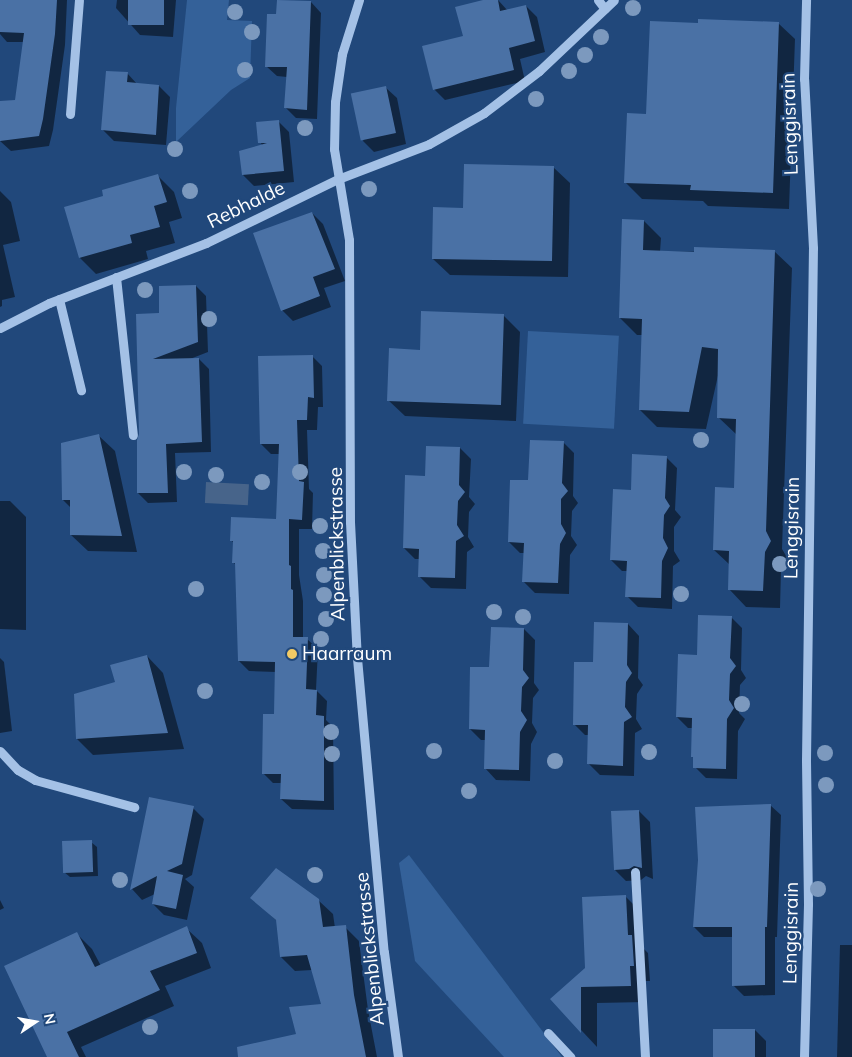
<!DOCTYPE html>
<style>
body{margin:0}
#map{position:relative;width:852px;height:1057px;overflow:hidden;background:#21487b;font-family:Mulish,sans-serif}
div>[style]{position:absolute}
.green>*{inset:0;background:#346199;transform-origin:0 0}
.water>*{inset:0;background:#47648a;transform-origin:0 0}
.shadow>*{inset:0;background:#0007}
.building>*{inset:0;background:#4a71a5;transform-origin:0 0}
.minor>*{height:9px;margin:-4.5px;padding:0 4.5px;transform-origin:4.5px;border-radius:4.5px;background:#a4c1e6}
.trees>*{width:16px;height:16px;margin:-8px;border-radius:50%;background:#7c99be}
.dots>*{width:14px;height:14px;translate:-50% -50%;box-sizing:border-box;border:2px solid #21487b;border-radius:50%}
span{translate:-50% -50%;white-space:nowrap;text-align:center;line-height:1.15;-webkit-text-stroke:4.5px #21487b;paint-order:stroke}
.street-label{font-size:19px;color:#fff}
.poi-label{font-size:19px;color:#fff}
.left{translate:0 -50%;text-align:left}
.north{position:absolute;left:10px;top:997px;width:50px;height:50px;-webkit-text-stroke:4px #21487b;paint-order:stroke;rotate:78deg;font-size:14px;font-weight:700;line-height:20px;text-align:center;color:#fff}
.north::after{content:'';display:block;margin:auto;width:18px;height:22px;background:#fff;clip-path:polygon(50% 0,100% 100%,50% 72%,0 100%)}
</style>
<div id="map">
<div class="green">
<i style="clip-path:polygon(187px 0,229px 0,227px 20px,252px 21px,250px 78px,231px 90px,176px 142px,176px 108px)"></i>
<i style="left:528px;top:331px;width:91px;height:93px;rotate:3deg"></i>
<i style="clip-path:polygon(409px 855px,562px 1057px,504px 1057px,415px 961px,399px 863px)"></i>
</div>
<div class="water">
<i style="left:206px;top:482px;width:43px;height:21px;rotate:3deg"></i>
</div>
<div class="shadow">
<i style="clip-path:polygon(0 0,67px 0,65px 45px,53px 130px,49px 146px,11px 151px,0 141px,0 102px,16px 101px,24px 42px,7px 42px,0 34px)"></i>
<i style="clip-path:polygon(117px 0,176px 0,173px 37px,140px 35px,116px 8px)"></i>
<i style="clip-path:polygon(489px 0,498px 0,508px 11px,526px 6px,537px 17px,545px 52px,520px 59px,525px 81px,445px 100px,434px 89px)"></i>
<i style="clip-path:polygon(311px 2px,321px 13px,317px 119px,296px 118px,285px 107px,287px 77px,277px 76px,266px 66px,277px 15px)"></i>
<i style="clip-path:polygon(778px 23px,795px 39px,789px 209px,708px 206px,703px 201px,642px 199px,626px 183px,647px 115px,699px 24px)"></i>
<i style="clip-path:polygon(127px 73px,138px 85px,159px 86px,170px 97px,166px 145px,114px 141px,103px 130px)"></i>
<i style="clip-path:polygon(385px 87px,397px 98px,406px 144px,374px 152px,363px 141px)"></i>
<i style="clip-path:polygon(278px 121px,289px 132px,294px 182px,254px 186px,243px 175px,263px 146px,260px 142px)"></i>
<i style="clip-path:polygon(553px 167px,570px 183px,568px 277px,450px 275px,433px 259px,464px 209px)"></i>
<i style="clip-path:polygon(158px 176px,174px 192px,182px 218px,169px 222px,175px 243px,146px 251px,148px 259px,96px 274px,80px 258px,105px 197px)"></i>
<i style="clip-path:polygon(0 191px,11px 202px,20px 241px,3px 245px,15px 297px,2px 300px,2px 306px,0 307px)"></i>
<i style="clip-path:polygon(312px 213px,323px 224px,345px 281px,324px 288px,331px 307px,293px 321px,282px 310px)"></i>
<i style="clip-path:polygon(644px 221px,661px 238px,660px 252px,774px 251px,792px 268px,782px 549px,788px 559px,781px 570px,780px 608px,746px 607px,729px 589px,730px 565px,714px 550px,735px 489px,737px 435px,718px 417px,719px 371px,706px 429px,657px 427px,640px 410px,643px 335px,637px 335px,620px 318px)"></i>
<i style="clip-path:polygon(196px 286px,206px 296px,208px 352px,190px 359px,199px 359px,209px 369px,211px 452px,175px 453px,177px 502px,148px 503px,138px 493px,140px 435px,137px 315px,160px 314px)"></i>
<i style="clip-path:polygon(504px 316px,520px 332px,516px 421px,405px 416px,388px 400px,421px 351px)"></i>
<i style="clip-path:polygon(312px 356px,322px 366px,323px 407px,318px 407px,317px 430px,307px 430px,309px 489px,313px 493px,312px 529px,299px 529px,299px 575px,303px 601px,303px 638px,307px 639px,318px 649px,316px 690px,327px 701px,326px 720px,333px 727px,334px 810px,292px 809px,281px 799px,282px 783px,273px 783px,263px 773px,275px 715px,276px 672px,249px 671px,239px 661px,236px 565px,234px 563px,234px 543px,231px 540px,278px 520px,280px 454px,271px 454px,261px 444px)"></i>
<i style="clip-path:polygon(98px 435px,115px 451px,137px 552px,88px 551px,71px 535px,71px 508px,63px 500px)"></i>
<i style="clip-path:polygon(563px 442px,574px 453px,573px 496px,578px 503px,572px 511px,571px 536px,577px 545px,570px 555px,569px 594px,535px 593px,524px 582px,525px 553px,520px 553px,509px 542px,530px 482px)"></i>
<i style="clip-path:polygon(460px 448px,471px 459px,469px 497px,475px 504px,469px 512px,468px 537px,474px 547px,467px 552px,466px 589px,431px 588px,419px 576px,420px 559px,415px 559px,404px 548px,426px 477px)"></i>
<i style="clip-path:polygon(666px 457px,677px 468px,675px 510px,681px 517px,674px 527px,674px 551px,680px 561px,673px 566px,672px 609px,638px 607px,627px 596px,627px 571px,622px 571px,611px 560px,632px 491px)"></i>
<i style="clip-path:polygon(0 501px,10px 501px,26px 517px,26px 630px,0 629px)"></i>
<i style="clip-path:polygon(731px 617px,742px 628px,741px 670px,746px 678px,740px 685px,739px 713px,745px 719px,738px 731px,737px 779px,706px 778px,695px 767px,694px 759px,692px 756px,693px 728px,688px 728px,677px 717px,698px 656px)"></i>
<i style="clip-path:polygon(628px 624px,639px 636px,638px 678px,643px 685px,637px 694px,636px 719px,642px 729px,635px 733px,634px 776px,600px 775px,589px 764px,589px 735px,585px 735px,574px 724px,595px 664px)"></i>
<i style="clip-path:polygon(524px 629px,535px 640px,534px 683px,539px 690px,533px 698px,532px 723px,537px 732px,531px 744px,530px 781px,496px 780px,485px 768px,486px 740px,481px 740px,470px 729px)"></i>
<i style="clip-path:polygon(147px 656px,163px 673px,184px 749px,93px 755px,77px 739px,117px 683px)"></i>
<i style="clip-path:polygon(0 658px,4px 662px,12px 731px,0 733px)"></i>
<i style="clip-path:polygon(150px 798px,193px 808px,204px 819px,192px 875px,185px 879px,194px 887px,187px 920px,164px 915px,153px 904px,155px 894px,142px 900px,132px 889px)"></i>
<i style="clip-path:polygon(770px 805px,781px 815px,777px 937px,775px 937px,775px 995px,744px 996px,733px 985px,733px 937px,704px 937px,694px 927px)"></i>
<i style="clip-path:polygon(639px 811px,650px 822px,653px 879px,646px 876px,641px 880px,626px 881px,615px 870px)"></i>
<i style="clip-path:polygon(91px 842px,97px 847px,98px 876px,70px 877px,64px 872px)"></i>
<i style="clip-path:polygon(626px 897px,642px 913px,643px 948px,648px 953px,650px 981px,645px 981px,646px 1002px,597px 1003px,597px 1047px,552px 999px,587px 969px)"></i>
<i style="clip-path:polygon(252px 898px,318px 900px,333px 914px,335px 928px,345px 927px,359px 941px,368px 1010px,377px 1057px,270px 1057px,297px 1035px,322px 1005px,312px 970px,295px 971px,281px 957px,278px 922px)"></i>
<i style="clip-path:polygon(0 900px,4px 908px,0 910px)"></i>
<i style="clip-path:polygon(186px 928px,202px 943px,211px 968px,165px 986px,174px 1006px,81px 1047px,86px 1057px,49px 1057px,77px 934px,92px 949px,101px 966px)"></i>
<i style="clip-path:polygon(840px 945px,852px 945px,852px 1057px,837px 1057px)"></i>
<i style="clip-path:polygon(755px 1030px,766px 1041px,766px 1057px,714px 1057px)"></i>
</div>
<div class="building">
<i style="clip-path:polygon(0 0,57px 0,55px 34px,43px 119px,39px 136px,0 141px,0 101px,15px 100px,24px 33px,0 32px)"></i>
<i style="left:128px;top:0;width:36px;height:25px"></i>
<i style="clip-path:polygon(277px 0,311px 1px,307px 110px,284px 108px,287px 67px,265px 67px,267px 14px,276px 14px)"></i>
<i style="clip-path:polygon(483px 0,498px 0,500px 11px,526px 5px,535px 41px,509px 48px,514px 70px,433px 90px,422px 46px,463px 36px,455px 7px)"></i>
<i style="clip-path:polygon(698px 19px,779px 22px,773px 193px,690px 190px,691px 185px,624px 183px,627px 113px,646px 114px,650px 21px,698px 23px)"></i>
<i style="clip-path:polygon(106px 71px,128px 72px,127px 82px,159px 85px,156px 135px,101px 130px)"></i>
<i style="left:386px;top:86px;width:48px;height:36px;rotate:78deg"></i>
<i style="clip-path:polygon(279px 120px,284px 171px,242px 175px,239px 151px,267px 143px,258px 143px,256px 122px)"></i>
<i style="clip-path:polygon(464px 164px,554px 166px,552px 261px,432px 259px,433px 207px,463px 208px)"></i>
<i style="clip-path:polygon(158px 174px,167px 202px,154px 206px,160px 227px,130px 235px,132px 243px,79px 258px,64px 207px,103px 196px,102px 190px)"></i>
<i style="clip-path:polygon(312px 212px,335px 269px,313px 277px,320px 296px,281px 311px,253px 233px)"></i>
<i style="clip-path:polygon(622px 219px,644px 220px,643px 250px,694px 252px,694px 247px,775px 250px,766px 531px,771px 541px,765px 552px,763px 591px,728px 590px,729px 551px,713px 550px,715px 487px,734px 488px,736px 419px,717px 418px,718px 349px,702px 347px,689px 412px,639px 410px,642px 319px,619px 318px)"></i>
<i style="clip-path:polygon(196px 285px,198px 342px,153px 359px,199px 358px,202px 442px,166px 444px,168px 493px,137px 493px,137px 440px,139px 434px,136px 314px,159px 313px,159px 286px)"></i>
<i style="clip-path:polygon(421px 311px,504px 314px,501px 405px,387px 401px,389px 348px,420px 350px)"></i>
<i style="clip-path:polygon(313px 355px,314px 398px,308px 397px,307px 420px,297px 420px,299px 481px,304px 482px,302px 520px,289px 519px,289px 565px,291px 566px,291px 589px,293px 590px,293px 637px,308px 637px,306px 689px,317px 690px,316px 715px,324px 716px,324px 801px,280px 799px,281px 774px,262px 774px,263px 714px,274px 714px,275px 662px,238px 661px,235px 563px,232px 563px,233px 541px,230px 541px,231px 517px,276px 519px,279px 444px,260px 444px,258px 356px)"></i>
<i style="clip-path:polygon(99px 434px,122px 536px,70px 535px,70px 500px,62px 500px,61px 443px)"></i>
<i style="clip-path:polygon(530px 440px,564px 441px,562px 483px,568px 491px,561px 499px,561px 524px,566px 533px,560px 544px,558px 583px,522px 582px,524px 543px,508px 542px,510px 480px,528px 480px)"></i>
<i style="clip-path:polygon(426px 446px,460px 447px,459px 485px,465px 492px,458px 501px,457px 525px,464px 536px,456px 541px,455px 578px,418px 577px,419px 549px,403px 548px,405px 475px,425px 476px)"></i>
<i style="clip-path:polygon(632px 454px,667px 456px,665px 498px,670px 506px,664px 515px,663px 538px,668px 548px,662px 561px,661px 598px,625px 597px,627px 561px,610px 560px,613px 489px,631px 490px)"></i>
<i style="clip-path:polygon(698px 615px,732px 616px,730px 658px,736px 666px,730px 674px,729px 700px,734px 708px,727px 719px,726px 769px,693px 768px,693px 757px,691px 757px,692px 718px,676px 717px,678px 654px,697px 655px)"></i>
<i style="clip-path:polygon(594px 622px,628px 623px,627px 665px,632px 673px,626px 682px,625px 707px,632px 717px,624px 722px,623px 766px,587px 764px,588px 725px,573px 725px,574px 662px,593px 662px)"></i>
<i style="clip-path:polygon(491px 627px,524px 628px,523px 670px,529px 678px,522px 687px,521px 711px,527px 720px,520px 732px,519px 770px,484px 769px,485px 730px,469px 729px,470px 667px,489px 667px)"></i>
<i style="clip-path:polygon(147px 655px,168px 733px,76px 739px,74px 694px,115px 682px,110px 665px)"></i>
<i style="clip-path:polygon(149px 797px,194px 806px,182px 864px,167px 871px,183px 875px,176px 909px,152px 904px,157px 876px,130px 890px)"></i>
<i style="clip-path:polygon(771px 804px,767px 927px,765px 927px,765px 985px,732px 986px,732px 927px,693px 927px,698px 860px,695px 807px)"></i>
<i style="clip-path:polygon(639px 810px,642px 868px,634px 866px,629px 869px,614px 870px,611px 811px)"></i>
<i style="left:92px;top:840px;width:32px;height:30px;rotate:88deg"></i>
<i style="clip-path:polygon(276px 868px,319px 899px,323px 927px,346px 925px,354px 995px,366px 1057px,238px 1057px,237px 1047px,296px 1034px,289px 1007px,321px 1004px,307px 955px,280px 957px,276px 920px,250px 898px)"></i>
<i style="clip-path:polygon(626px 895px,628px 935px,632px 935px,634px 966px,630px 966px,631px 986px,581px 987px,581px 1033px,550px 999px,585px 968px,582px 897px)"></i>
<i style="clip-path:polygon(187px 926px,197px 953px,150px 971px,160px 990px,67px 1032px,79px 1057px,47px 1057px,4px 966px,77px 932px,95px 967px)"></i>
<i style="left:713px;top:1029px;width:42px;height:28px"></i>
</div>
<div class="minor">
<i style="left:359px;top:0;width:57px;rotate:107.5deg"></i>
<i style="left:342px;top:54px;width:49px;rotate:98.3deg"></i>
<i style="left:335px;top:102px;width:47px;rotate:91.2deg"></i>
<i style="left:334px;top:149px;width:92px;rotate:80.6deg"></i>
<i style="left:349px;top:240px;width:282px;rotate:89.8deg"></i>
<i style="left:350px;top:522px;width:136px;rotate:87.1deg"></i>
<i style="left:357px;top:658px;width:295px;rotate:84.8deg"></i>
<i style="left:384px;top:952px;width:106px;rotate:82.4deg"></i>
<i style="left:598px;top:0;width:11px;rotate:52deg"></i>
<i style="left:70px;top:114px;width:114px;rotate:-85.5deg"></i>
<i style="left:116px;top:277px;width:159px;rotate:83.9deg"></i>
<i style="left:59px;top:299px;width:94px;rotate:76.4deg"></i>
<i style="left:0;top:328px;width:55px;rotate:-27deg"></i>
<i style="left:49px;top:303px;width:168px;rotate:-20.9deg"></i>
<i style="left:206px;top:243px;width:147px;rotate:-25.9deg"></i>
<i style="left:338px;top:179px;width:97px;rotate:-21deg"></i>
<i style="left:429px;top:144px;width:63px;rotate:-29.4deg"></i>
<i style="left:484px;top:113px;width:69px;rotate:-37.4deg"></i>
<i style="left:539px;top:71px;width:103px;rotate:-43.4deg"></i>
<i style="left:0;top:751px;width:26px;rotate:47deg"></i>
<i style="left:18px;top:770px;width:20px;rotate:30deg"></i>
<i style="left:35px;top:780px;width:103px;rotate:15.3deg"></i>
<i style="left:635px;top:872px;width:185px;rotate:86.9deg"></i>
<i style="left:548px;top:1033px;width:33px;rotate:47deg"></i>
<i style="left:804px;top:1057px;width:153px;rotate:-88.5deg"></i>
<i style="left:808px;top:904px;width:144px;rotate:-90.8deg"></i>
<i style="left:806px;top:760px;width:512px;rotate:-89.22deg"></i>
<i style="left:813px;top:248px;width:169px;rotate:-93deg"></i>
<i style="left:804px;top:79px;width:79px;rotate:-88.5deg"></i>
</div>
<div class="trees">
<i style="left:633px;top:8px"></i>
<i style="left:235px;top:12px"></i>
<i style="left:252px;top:32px"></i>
<i style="left:601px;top:37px"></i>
<i style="left:585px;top:55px"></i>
<i style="left:245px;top:70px"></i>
<i style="left:569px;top:71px"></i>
<i style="left:536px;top:99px"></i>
<i style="left:305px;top:128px"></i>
<i style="left:175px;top:149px"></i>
<i style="left:369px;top:189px"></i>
<i style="left:190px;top:191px"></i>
<i style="left:145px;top:290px"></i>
<i style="left:209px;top:319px"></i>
<i style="left:701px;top:440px"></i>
<i style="left:184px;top:472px"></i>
<i style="left:300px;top:472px"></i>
<i style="left:216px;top:475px"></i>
<i style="left:262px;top:482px"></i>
<i style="left:320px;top:526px"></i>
<i style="left:323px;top:551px"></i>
<i style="left:780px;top:564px"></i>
<i style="left:324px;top:575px"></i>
<i style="left:196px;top:589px"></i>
<i style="left:681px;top:594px"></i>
<i style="left:324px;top:595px"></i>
<i style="left:494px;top:612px"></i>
<i style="left:523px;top:617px"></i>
<i style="left:326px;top:619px"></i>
<i style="left:321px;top:639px"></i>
<i style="left:205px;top:691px"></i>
<i style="left:742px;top:704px"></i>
<i style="left:331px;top:732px"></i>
<i style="left:434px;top:751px"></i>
<i style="left:649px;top:752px"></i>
<i style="left:825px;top:753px"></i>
<i style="left:332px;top:754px"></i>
<i style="left:555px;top:761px"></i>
<i style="left:826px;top:785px"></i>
<i style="left:469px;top:791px"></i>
<i style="left:315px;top:875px"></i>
<i style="left:120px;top:880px"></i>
<i style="left:818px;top:889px"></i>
<i style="left:150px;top:1027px"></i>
</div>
<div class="dots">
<i style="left:292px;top:654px;background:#f2ca65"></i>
</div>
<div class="street-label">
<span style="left:790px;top:124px;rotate:-92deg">Lenggisrain</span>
<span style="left:246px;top:205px;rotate:-26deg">Rebhalde</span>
<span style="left:792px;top:528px;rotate:-89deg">Lenggisrain</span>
<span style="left:337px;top:544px;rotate:-91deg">Alpenblickstrasse</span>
<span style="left:791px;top:933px;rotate:-89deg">Lenggisrain</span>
<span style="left:370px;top:949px;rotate:-96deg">Alpenblickstrasse</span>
</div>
<div class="poi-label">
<span class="left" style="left:302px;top:654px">Haarraum</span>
</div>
<div class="north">N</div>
</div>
